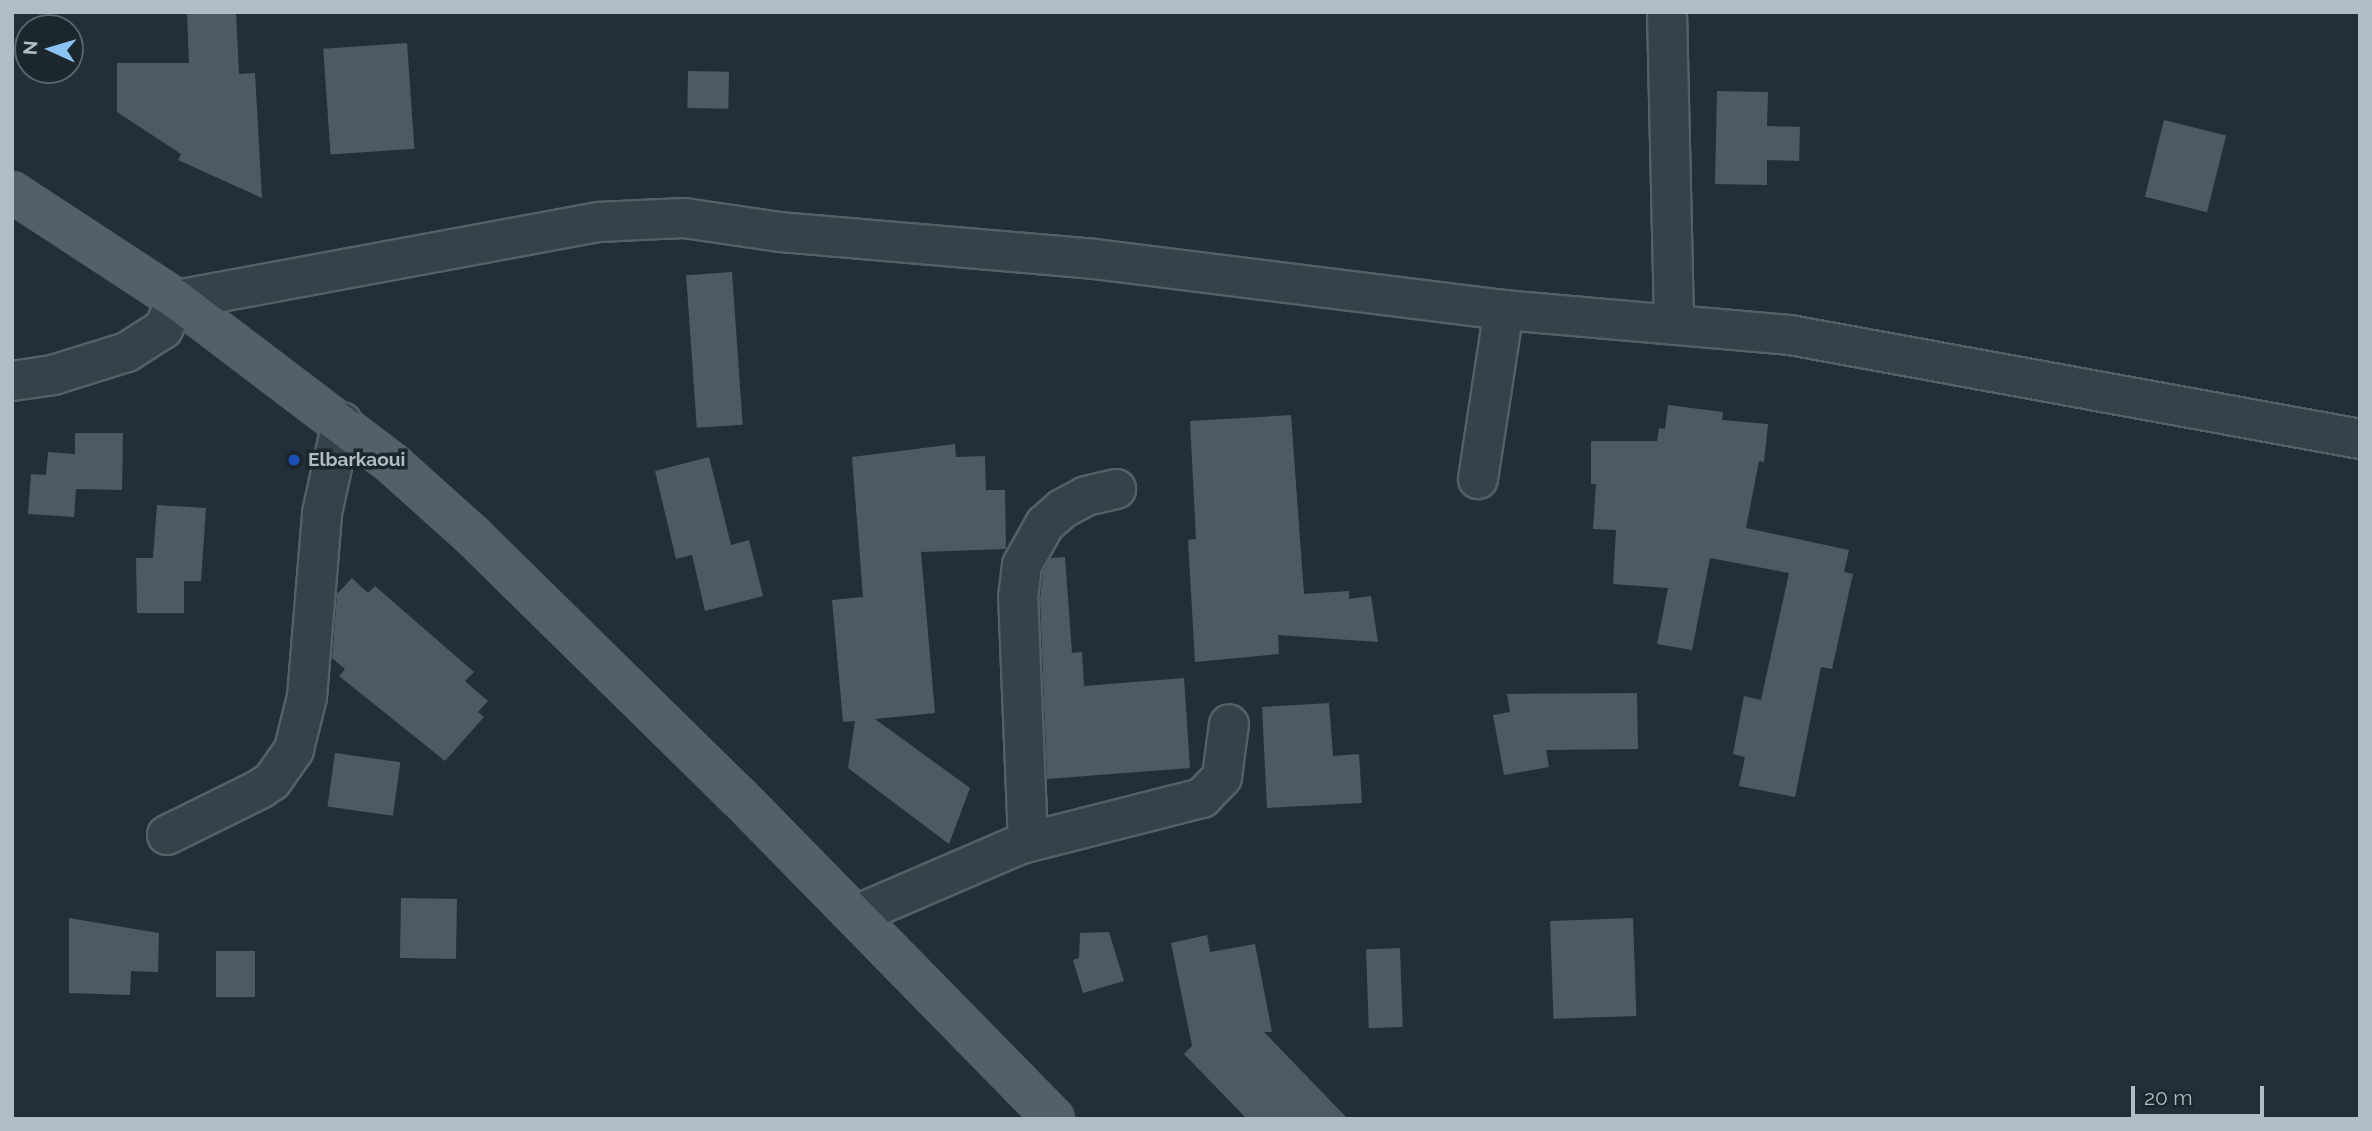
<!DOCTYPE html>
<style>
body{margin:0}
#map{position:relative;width:2372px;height:1131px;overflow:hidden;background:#232f38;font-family:Raleway,sans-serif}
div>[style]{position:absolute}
.building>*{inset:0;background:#4b5a64;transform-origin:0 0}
.roads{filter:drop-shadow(2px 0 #545f66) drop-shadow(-2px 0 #545f66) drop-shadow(0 2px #545f66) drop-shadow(0 -2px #545f66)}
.minor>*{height:38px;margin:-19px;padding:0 19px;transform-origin:19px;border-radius:19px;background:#364149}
.major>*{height:38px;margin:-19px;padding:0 19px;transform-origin:19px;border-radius:19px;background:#546069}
.dots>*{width:19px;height:19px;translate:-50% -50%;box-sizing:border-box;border:4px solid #1c262d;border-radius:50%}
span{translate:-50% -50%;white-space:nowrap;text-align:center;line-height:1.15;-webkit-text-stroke:7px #1c262d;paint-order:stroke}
.poi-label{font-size:19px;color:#b1bcc5;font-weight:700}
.left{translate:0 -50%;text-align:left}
.frame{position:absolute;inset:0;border:14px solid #b1bcc5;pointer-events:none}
.north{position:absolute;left:14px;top:14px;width:70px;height:70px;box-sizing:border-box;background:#1c262d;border:2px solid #58626a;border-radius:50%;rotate:274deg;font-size:19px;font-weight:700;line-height:28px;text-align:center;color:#b1bcc5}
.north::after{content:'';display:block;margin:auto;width:24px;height:32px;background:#8ac3f1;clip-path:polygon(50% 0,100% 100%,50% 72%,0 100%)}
.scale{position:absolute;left:2131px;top:1086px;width:133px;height:32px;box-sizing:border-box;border:4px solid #b1bcc5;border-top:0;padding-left:9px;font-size:21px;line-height:24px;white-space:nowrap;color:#b1bcc5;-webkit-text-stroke:5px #1c262d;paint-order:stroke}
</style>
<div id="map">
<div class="building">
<i style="clip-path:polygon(187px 12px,236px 12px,239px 74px,255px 73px,262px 198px,178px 160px,181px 154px,117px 112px,117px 63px,189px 63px)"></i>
<i style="left:407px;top:43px;width:106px;height:84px;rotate:86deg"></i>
<i style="left:688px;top:71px;width:41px;height:37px;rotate:1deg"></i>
<i style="clip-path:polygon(1717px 91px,1768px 92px,1767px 126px,1800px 127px,1799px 161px,1767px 160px,1767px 185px,1715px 184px)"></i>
<i style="left:2164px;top:120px;width:64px;height:79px;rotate:14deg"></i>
<i style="left:732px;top:272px;width:153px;height:46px;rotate:86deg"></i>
<i style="clip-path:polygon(1668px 405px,1723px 412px,1722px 420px,1768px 424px,1764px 462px,1759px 461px,1746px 528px,1849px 550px,1844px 572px,1853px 574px,1832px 669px,1821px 667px,1795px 797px,1739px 786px,1745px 757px,1733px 754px,1744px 696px,1761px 700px,1789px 573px,1710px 558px,1692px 650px,1657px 644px,1668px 588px,1613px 584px,1616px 530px,1593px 529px,1596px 484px,1591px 484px,1591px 441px,1657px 441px,1659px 428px,1665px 429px)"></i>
<i style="clip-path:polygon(1291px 415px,1304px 594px,1349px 591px,1349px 599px,1371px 596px,1378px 642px,1278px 635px,1279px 654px,1195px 662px,1188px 540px,1196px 539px,1190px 421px)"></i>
<i style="clip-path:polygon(75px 433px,123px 433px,122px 490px,76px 489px,74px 517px,28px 514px,31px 474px,46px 475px,48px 452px,75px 454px)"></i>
<i style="clip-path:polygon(955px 444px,956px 457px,985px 456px,986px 490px,1005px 490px,1006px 549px,921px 552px,935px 713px,875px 719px,970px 788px,949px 844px,848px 768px,855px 721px,843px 722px,832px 600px,863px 597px,852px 457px)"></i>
<i style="clip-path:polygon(709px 457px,731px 545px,749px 540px,763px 596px,705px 611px,692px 555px,676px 559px,655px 471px)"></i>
<i style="clip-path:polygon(157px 505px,206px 508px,201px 581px,184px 581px,184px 613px,137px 613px,136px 558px,153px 558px)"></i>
<i style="clip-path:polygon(1065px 557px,1072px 653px,1082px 652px,1084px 686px,1184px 678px,1190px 768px,1047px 779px,1040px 599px,1043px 572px,1051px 558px)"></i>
<i style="clip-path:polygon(352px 578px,368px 593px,375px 586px,474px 672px,465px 681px,488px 701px,478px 712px,484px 717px,445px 761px,339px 676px,345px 669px,332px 658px,337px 594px)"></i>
<i style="clip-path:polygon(1637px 693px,1638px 749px,1546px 750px,1549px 767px,1504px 775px,1493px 715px,1510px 712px,1507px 694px)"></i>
<i style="clip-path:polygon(1329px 703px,1333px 756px,1359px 754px,1362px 803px,1267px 808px,1262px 707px)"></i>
<i style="left:335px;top:753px;width:66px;height:54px;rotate:8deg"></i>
<i style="left:401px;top:898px;width:56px;height:60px;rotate:1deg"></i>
<i style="clip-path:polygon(69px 918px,159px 933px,158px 972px,131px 971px,130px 995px,69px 993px)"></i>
<i style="left:1633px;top:918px;width:98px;height:83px;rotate:88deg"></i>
<i style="clip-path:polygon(1109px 932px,1124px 981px,1083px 993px,1073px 960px,1079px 958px,1080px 933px)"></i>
<i style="clip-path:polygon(1207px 935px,1210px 952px,1255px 944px,1272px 1032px,1264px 1032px,1348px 1119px,1247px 1119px,1184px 1054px,1192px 1046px,1171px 943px)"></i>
<i style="left:1400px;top:948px;width:79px;height:34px;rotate:88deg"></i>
<i style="left:216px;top:951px;width:39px;height:46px"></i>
</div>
<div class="roads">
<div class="minor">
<i style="left:1667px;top:12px;width:313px;rotate:88.7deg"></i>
<i style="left:12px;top:381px;width:41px;rotate:-8.3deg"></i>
<i style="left:53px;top:375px;width:77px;rotate:-17.3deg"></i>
<i style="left:127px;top:352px;width:43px;rotate:-32.6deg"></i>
<i style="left:163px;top:329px;width:32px;rotate:-64deg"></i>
<i style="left:177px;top:300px;width:429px;rotate:-10.5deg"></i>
<i style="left:599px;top:222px;width:85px;rotate:-2.7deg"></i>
<i style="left:684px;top:218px;width:97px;rotate:8.3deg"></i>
<i style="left:780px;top:232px;width:315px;rotate:4.9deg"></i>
<i style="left:1094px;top:259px;width:413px;rotate:7.1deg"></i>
<i style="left:1504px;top:310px;width:287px;rotate:5deg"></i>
<i style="left:1790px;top:335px;width:579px;rotate:10.34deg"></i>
<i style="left:1478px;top:479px;width:171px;rotate:-81.3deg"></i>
<i style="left:167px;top:835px;width:104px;rotate:-26.3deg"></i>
<i style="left:260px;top:789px;width:14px;rotate:-34deg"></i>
<i style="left:272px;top:781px;width:39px;rotate:-55deg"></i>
<i style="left:294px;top:749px;width:54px;rotate:-76deg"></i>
<i style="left:307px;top:697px;width:185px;rotate:-85.3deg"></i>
<i style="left:322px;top:513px;width:93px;rotate:-77.6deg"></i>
<i style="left:1028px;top:842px;width:244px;rotate:-92.3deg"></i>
<i style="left:1018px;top:598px;width:33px;rotate:-83deg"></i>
<i style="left:1022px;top:565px;width:47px;rotate:-60.7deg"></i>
<i style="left:1045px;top:524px;width:23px;rotate:-41deg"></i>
<i style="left:1062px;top:509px;width:27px;rotate:-28deg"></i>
<i style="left:1086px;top:496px;width:31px;rotate:-13deg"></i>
<i style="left:856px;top:915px;width:180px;rotate:-23.3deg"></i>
<i style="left:1021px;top:844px;width:187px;rotate:-14.3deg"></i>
<i style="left:1202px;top:798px;width:29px;rotate:-46deg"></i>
<i style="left:1222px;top:777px;width:53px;rotate:-82.5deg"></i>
</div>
<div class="major">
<i style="left:12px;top:192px;width:197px;rotate:33.2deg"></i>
<i style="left:177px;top:300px;width:273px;rotate:37.2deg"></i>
<i style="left:394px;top:465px;width:105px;rotate:41.9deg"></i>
<i style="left:472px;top:535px;width:374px;rotate:44.5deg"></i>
<i style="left:739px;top:797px;width:450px;rotate:45.6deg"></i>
</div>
</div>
<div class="dots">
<i style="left:294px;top:460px;background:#1a4fb4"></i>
</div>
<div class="poi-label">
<span class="left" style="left:308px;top:460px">Elbarkaoui</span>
</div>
<div class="frame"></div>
<div class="north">N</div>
<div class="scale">20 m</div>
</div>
